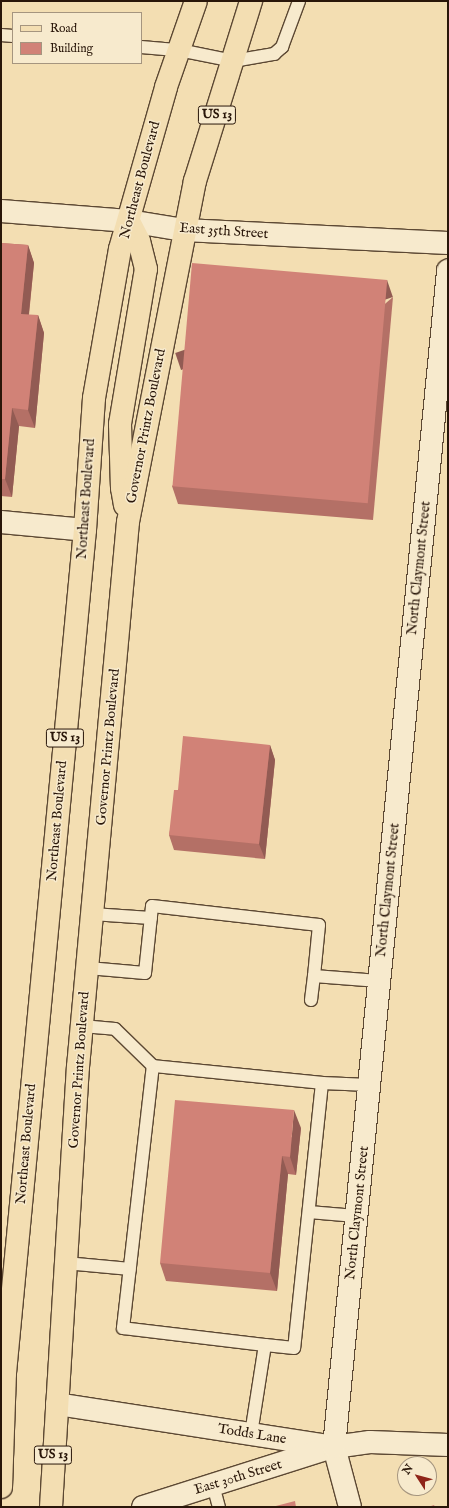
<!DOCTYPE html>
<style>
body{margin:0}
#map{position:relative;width:449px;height:1508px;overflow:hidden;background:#f3deb2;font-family:"IM FELL English",serif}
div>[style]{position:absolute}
.roads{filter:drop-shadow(1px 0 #5c4833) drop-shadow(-1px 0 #5c4833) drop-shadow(0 1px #5c4833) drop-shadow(0 -1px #5c4833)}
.lane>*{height:12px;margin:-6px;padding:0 6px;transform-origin:6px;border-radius:6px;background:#f7eacd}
.street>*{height:22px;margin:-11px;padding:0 11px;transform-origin:11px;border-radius:11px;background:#f7eacd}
.primary>*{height:22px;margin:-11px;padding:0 11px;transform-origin:11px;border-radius:11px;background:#f3deb2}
.wall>*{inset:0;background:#b47066}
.shaded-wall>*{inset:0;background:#925b53;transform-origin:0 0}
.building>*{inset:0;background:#d18277;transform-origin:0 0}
span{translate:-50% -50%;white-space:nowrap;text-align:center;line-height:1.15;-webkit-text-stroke:3px #f7eacd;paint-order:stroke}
.shield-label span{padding:1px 3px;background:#f7eacd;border:1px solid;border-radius:3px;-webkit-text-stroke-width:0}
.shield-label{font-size:13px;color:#291609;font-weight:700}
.street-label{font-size:14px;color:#291609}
.frame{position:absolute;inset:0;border:2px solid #291609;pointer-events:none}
.legend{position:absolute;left:12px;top:12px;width:130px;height:52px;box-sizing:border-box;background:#f7eacd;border:1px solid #a5957f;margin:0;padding:5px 7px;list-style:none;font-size:12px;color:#291609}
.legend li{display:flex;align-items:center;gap:8px;height:20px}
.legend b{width:20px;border:1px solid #a5957f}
.north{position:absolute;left:397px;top:1456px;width:40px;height:40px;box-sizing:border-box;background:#f7eacd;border:1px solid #a5957f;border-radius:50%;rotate:306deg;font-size:11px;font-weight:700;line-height:16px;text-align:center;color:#291609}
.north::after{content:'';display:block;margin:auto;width:14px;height:18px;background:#8f2418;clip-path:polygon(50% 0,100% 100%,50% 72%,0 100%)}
</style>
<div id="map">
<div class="roads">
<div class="lane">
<i style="left:1px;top:35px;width:12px;rotate:5deg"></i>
<i style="left:141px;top:47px;width:38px;rotate:5deg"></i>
<i style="left:179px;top:50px;width:55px;rotate:11.5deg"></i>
<i style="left:233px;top:61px;width:42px;rotate:-9.7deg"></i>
<i style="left:274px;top:54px;width:11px;rotate:-41deg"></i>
<i style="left:282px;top:47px;width:49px;rotate:-69.7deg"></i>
<i style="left:92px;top:914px;width:59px;rotate:3.9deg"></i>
<i style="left:88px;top:968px;width:57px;rotate:5deg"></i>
<i style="left:145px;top:973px;width:67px;rotate:-84deg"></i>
<i style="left:152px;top:906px;width:168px;rotate:6.5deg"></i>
<i style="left:319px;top:925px;width:51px;rotate:95.6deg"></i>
<i style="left:311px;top:1000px;width:24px;rotate:-83deg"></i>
<i style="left:314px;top:976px;width:65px;rotate:4.4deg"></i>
<i style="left:82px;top:1026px;width:33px;rotate:5deg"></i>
<i style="left:115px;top:1029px;width:53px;rotate:44.2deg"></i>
<i style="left:322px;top:1083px;width:47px;rotate:2.4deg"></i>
<i style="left:309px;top:1212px;width:47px;rotate:4.9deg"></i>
<i style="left:66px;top:1263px;width:64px;rotate:5.4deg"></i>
<i style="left:251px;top:1434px;width:90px;rotate:-81.1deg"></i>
<i style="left:265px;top:1345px;width:143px;rotate:-173.2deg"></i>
<i style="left:123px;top:1328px;width:264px;rotate:-83.5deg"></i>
<i style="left:153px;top:1066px;width:170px;rotate:5.7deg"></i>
<i style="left:322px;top:1083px;width:266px;rotate:96deg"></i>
<i style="left:294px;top:1348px;width:29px;rotate:-174deg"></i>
<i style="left:213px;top:1485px;width:23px;rotate:75deg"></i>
</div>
<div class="street">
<i style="left:1px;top:211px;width:128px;rotate:4.5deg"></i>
<i style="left:129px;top:221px;width:56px;rotate:9.3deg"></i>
<i style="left:184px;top:230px;width:264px;rotate:2.8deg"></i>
<i style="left:1px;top:522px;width:84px;rotate:5.4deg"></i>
<i style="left:57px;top:1404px;width:280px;rotate:8.8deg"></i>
<i style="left:334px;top:1447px;width:36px;rotate:-8deg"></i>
<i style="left:370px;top:1442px;width:78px;rotate:2.2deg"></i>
<i style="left:143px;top:1507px;width:195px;rotate:-17.6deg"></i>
<i style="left:350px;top:1507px;width:62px;rotate:-104.9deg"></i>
<i style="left:334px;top:1447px;width:1182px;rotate:-84.46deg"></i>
</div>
<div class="primary">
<i style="left:125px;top:505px;width:17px;rotate:-100deg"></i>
<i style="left:122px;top:488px;width:64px;rotate:-91.8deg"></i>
<i style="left:120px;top:424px;width:157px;rotate:-80.5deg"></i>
<i style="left:146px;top:269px;width:29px;rotate:-104deg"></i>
<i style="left:139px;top:241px;width:22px;rotate:-117deg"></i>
<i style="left:1px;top:1487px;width:114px;rotate:-88deg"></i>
<i style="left:5px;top:1373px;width:847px;rotate:-84.58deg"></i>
<i style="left:85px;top:530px;width:132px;rotate:-86.1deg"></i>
<i style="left:94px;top:398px;width:151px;rotate:-80.1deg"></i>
<i style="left:120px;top:249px;width:168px;rotate:-74.1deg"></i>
<i style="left:166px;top:87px;width:91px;rotate:-70.8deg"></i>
<i style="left:51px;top:1507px;width:441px;rotate:-86.5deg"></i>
<i style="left:78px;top:1067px;width:547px;rotate:-84.76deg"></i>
<i style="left:128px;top:522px;width:348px;rotate:-78.9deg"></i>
<i style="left:195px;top:181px;width:189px;rotate:-72.7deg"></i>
</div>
</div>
<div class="wall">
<i style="clip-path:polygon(1px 243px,28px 245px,34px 263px,29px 315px,38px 315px,44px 333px,35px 428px,19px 426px,12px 497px,1px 496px)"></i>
<i style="clip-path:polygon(393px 297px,373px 520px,178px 504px,172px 486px)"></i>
<i style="clip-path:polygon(270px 745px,275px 760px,265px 859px,174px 850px,169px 835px,178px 790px)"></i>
<i style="clip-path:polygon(301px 1128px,296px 1175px,288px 1174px,277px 1291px,166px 1281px,160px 1263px)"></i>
</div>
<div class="shaded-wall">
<i style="clip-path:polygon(28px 245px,34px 263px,27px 331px,21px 314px)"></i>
<i style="left:387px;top:280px;width:18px;height:224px;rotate:71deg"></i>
<i style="clip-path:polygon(38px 315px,44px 333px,35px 428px,28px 410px)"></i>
<i style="clip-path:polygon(12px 408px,19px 426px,12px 497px,5px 479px)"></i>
<i style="clip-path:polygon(270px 745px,275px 760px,265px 859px,259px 844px)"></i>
<i style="clip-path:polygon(294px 1110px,301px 1128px,296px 1175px,290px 1157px)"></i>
<i style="clip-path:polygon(282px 1156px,288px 1174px,277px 1291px,270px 1273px)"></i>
</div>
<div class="building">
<i style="clip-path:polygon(1px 243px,28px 245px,21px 314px,38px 315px,28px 410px,12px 408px,5px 479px,1px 479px)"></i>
<i style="left:192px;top:263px;width:196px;height:224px;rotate:5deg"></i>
<i style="clip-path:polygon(183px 736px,270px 745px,259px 844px,169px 835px,174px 790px,178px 790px)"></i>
<i style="clip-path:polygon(175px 1100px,294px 1110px,290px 1157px,282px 1156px,270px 1273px,160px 1263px)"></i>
<i style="clip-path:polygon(295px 1501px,296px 1507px,272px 1507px)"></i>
<i style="clip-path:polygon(434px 1505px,435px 1507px,428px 1507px)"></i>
</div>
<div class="shield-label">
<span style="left:217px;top:115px">US 13</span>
<span style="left:65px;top:738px">US 13</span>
<span style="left:53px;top:1455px">US 13</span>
</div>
<div class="street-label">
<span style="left:140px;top:180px;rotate:-75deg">Northeast Boulevard</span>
<span style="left:224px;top:231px;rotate:4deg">East 35th Street</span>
<span style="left:146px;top:426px;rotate:-79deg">Governor Printz Boulevard</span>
<span style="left:86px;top:499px;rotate:-86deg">Northeast Boulevard</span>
<span style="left:419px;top:568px;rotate:-84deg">North Claymont Street</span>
<span style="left:108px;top:747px;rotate:-85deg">Governor Printz Boulevard</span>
<span style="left:57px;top:821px;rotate:-85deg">Northeast Boulevard</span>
<span style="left:388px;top:890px;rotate:-84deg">North Claymont Street</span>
<span style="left:79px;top:1070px;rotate:-86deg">Governor Printz Boulevard</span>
<span style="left:26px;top:1144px;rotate:-85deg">Northeast Boulevard</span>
<span style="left:357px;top:1213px;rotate:-84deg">North Claymont Street</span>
<span style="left:252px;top:1434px;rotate:9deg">Todds Lane</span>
<span style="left:238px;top:1477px;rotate:-17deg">East 30th Street</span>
</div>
<div class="frame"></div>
<ul class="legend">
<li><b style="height:5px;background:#f3deb2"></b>Road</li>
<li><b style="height:11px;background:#d18277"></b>Building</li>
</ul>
<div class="north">N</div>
</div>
